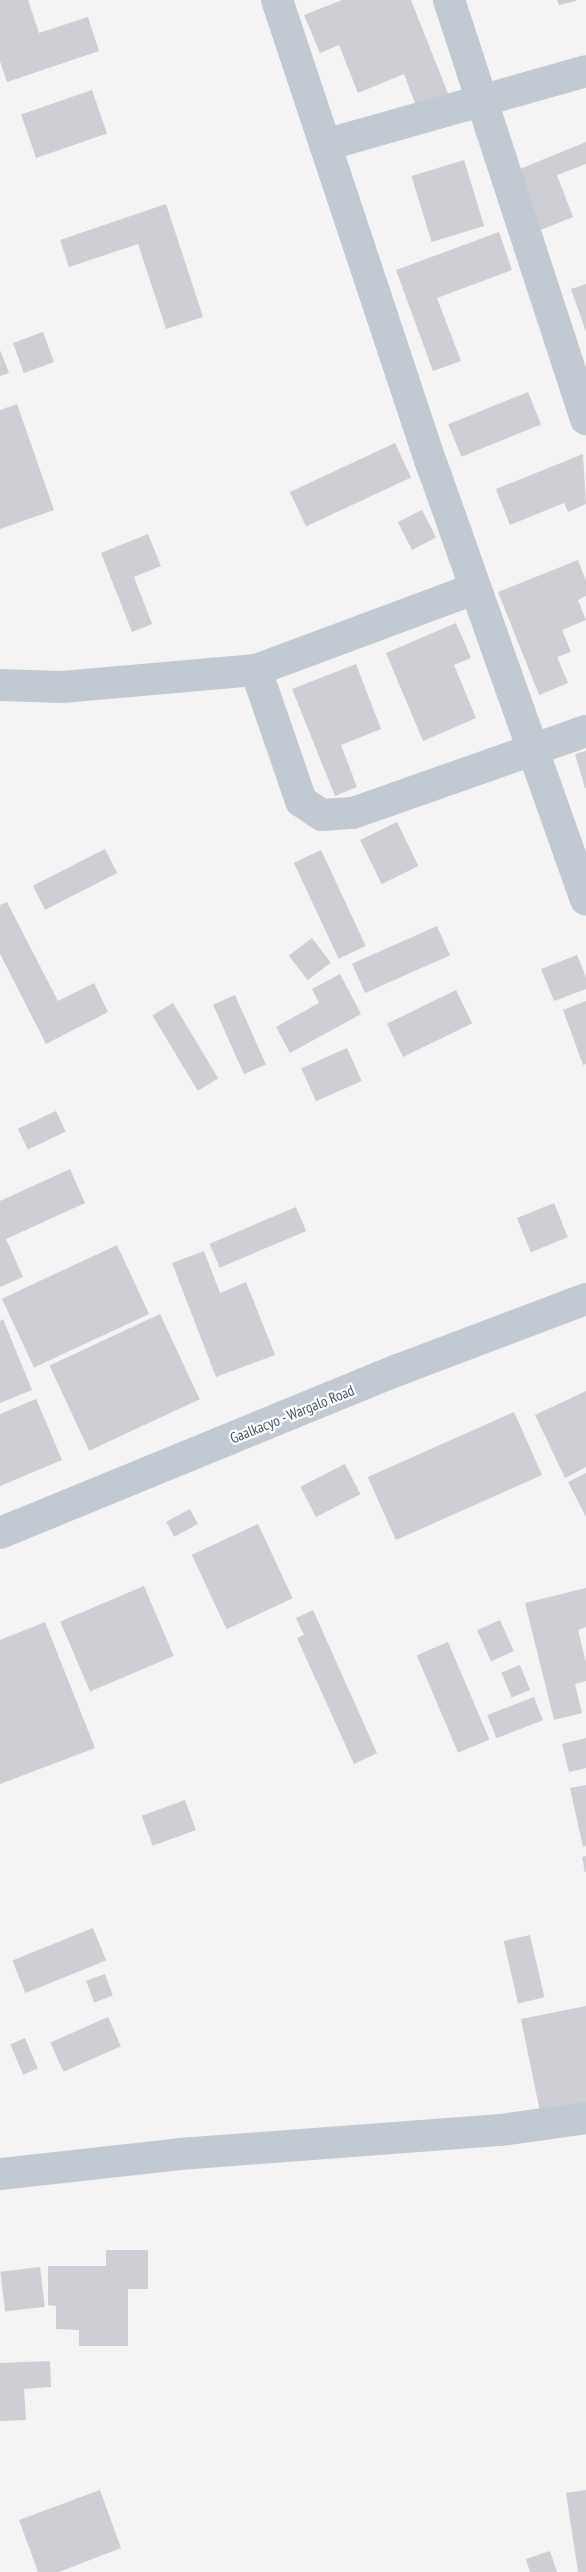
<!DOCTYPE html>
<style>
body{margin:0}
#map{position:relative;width:586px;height:2572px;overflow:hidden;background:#f5f3f3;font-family:"PT Sans Narrow",sans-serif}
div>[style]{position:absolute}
.building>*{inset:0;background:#cdcfd5;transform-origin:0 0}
.minor>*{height:32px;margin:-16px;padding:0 16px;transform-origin:16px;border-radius:16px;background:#c1cad2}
span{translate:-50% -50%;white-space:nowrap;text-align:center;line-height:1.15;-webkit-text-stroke:4.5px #fff;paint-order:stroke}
.street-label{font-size:15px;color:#4a5661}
</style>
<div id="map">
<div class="building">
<i style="clip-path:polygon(0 0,28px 0,39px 33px,88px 17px,99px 51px,7px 82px,0 61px)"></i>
<i style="clip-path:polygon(342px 0,411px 0,449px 96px,417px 109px,404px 74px,358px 93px,339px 45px,320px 53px,304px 15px)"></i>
<i style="clip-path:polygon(557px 0,576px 0,576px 1px,559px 5px)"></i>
<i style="left:92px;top:90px;width:46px;height:75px;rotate:71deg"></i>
<i style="clip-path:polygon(586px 142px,586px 164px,557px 175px,573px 217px,538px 231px,515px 171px)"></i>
<i style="left:464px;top:160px;width:69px;height:55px;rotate:73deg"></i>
<i style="clip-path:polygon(166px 204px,203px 317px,166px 329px,138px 244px,69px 267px,60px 240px)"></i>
<i style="clip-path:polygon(499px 232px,512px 270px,437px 298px,461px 361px,433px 371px,396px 270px)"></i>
<i style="clip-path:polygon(586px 284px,586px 332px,571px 289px)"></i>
<i style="left:43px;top:332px;width:32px;height:32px;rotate:70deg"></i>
<i style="clip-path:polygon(0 350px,9px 373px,0 376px)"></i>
<i style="left:528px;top:392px;width:35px;height:86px;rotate:68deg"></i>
<i style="clip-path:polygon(17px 404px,54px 510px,0 529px,0 410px)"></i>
<i style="left:395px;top:443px;width:38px;height:116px;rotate:65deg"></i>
<i style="clip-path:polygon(583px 454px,586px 504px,568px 512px,564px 503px,510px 525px,496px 489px)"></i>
<i style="left:422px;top:510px;width:31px;height:27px;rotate:63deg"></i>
<i style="clip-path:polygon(148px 534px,161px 566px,134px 577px,152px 624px,132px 632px,101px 553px)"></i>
<i style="clip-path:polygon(578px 560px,586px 581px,586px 596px,578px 600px,586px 620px,562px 630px,571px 652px,557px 657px,568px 683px,539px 695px,498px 592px)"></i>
<i style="clip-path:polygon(456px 623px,471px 658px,454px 665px,476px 718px,423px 741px,386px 653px)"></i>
<i style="clip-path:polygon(356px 664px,381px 729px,341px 745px,357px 787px,335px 796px,292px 689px)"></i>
<i style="clip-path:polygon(586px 751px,586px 788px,585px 788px,575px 754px)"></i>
<i style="left:397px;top:822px;width:49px;height:41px;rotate:64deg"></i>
<i style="left:105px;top:849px;width:27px;height:81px;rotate:63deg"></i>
<i style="left:321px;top:850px;width:106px;height:30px;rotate:65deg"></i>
<i style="clip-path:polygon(7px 902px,58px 1001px,94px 983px,108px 1012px,46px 1044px,0 954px,0 905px)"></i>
<i style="left:437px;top:926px;width:32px;height:93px;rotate:66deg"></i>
<i style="left:312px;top:938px;width:31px;height:29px;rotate:53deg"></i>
<i style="clip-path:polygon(577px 955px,586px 977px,586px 989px,554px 1001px,541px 969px)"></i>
<i style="clip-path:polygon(340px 974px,361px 1014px,290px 1053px,276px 1027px,319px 1003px,312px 989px)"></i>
<i style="left:456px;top:990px;width:37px;height:77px;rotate:64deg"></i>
<i style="left:235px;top:995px;width:76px;height:24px;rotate:66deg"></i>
<i style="clip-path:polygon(586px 1001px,586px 1064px,583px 1065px,563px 1010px)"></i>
<i style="left:173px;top:1003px;width:88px;height:24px;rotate:59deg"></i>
<i style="left:347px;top:1048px;width:36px;height:50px;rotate:66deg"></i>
<i style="left:56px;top:1111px;width:23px;height:42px;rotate:65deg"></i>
<i style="clip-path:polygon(70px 1169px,85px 1203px,6px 1239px,23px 1277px,0 1287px,0 1201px)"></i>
<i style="left:554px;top:1203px;width:37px;height:40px;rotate:68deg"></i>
<i style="left:296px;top:1207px;width:26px;height:94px;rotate:67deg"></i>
<i style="left:117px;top:1245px;width:76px;height:127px;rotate:65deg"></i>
<i style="clip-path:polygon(204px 1251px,220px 1293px,246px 1282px,275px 1355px,216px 1377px,172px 1263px)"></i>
<i style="left:160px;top:1314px;width:94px;height:122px;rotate:65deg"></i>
<i style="clip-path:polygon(3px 1319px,32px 1390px,0 1403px,0 1321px)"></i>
<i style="clip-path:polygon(586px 1391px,586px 1467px,565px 1478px,535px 1415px)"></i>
<i style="clip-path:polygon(36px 1399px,62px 1460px,0 1486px,0 1414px)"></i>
<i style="left:514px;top:1412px;width:69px;height:160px;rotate:66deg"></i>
<i style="left:345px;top:1464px;width:34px;height:50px;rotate:63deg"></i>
<i style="clip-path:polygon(586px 1473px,586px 1517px,568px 1482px)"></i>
<i style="left:190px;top:1509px;width:17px;height:27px;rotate:62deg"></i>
<i style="left:258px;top:1524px;width:82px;height:73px;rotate:65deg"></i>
<i style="left:144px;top:1586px;width:76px;height:91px;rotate:67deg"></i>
<i style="clip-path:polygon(586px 1588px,586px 1627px,578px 1630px,586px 1662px,586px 1681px,575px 1684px,582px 1713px,554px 1720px,525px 1603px)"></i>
<i style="clip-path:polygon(313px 1610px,377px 1753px,354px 1764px,297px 1638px,304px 1635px,296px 1618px)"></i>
<i style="left:500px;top:1620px;width:34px;height:25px;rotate:66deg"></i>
<i style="clip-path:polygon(45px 1622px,95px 1748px,0 1784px,0 1640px)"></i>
<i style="left:448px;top:1642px;width:106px;height:34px;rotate:67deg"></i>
<i style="left:520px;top:1665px;width:27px;height:20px;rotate:68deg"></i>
<i style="left:534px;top:1697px;width:25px;height:50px;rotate:69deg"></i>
<i style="clip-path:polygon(586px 1738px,586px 1768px,569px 1772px,562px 1744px)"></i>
<i style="clip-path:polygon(586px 1785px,586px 1846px,583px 1847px,570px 1788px)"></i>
<i style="left:185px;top:1800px;width:32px;height:46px;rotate:70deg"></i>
<i style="clip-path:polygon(586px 1856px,586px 1872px,585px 1872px,582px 1857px)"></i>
<i style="left:93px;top:1928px;width:35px;height:87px;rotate:68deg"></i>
<i style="left:530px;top:1935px;width:64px;height:27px;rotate:77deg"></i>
<i style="left:105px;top:1974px;width:23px;height:20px;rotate:70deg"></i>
<i style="clip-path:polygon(586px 2006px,586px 2102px,540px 2112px,521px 2019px)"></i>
<i style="left:108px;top:2017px;width:32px;height:63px;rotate:66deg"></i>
<i style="left:25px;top:2038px;width:33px;height:16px;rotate:67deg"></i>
<i style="clip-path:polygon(106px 2250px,148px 2250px,148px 2289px,128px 2289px,128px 2346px,79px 2346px,79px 2330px,56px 2329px,56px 2306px,48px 2305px,48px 2266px,106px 2266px)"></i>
<i style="left:40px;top:2267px;width:40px;height:40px;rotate:83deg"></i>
<i style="clip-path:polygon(50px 2361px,51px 2387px,24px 2389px,26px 2420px,0 2421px,0 2363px)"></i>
<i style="clip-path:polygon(100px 2490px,121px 2548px,59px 2572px,38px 2572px,19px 2520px)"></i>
<i style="clip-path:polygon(586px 2490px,586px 2572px,578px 2572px,566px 2493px)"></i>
<i style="clip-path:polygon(550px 2551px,557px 2572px,530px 2572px,526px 2559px)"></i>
</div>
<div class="minor">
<i style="left:277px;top:0;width:490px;rotate:71.6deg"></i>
<i style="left:432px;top:465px;width:461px;rotate:70.5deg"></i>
<i style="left:449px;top:0;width:441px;rotate:71.9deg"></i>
<i style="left:325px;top:145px;width:271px;rotate:-15.8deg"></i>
<i style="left:256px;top:670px;width:139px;rotate:71deg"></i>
<i style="left:301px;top:801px;width:25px;rotate:34deg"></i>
<i style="left:322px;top:815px;width:31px;rotate:-4deg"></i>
<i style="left:353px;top:813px;width:247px;rotate:-19.4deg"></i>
<i style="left:0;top:685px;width:62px;rotate:1.8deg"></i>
<i style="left:62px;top:687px;width:195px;rotate:-5deg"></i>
<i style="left:256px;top:670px;width:233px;rotate:-20.4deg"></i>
<i style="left:0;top:1533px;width:430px;rotate:-22.3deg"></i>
<i style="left:398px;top:1370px;width:201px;rotate:-20.7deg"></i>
<i style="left:0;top:2174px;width:181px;rotate:-6.3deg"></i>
<i style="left:180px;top:2154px;width:322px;rotate:-4.3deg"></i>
<i style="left:501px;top:2130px;width:86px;rotate:-8deg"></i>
</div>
<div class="street-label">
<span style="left:292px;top:1414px;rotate:-22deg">Gaalkacyo - Wargalo Road</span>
</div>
</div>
